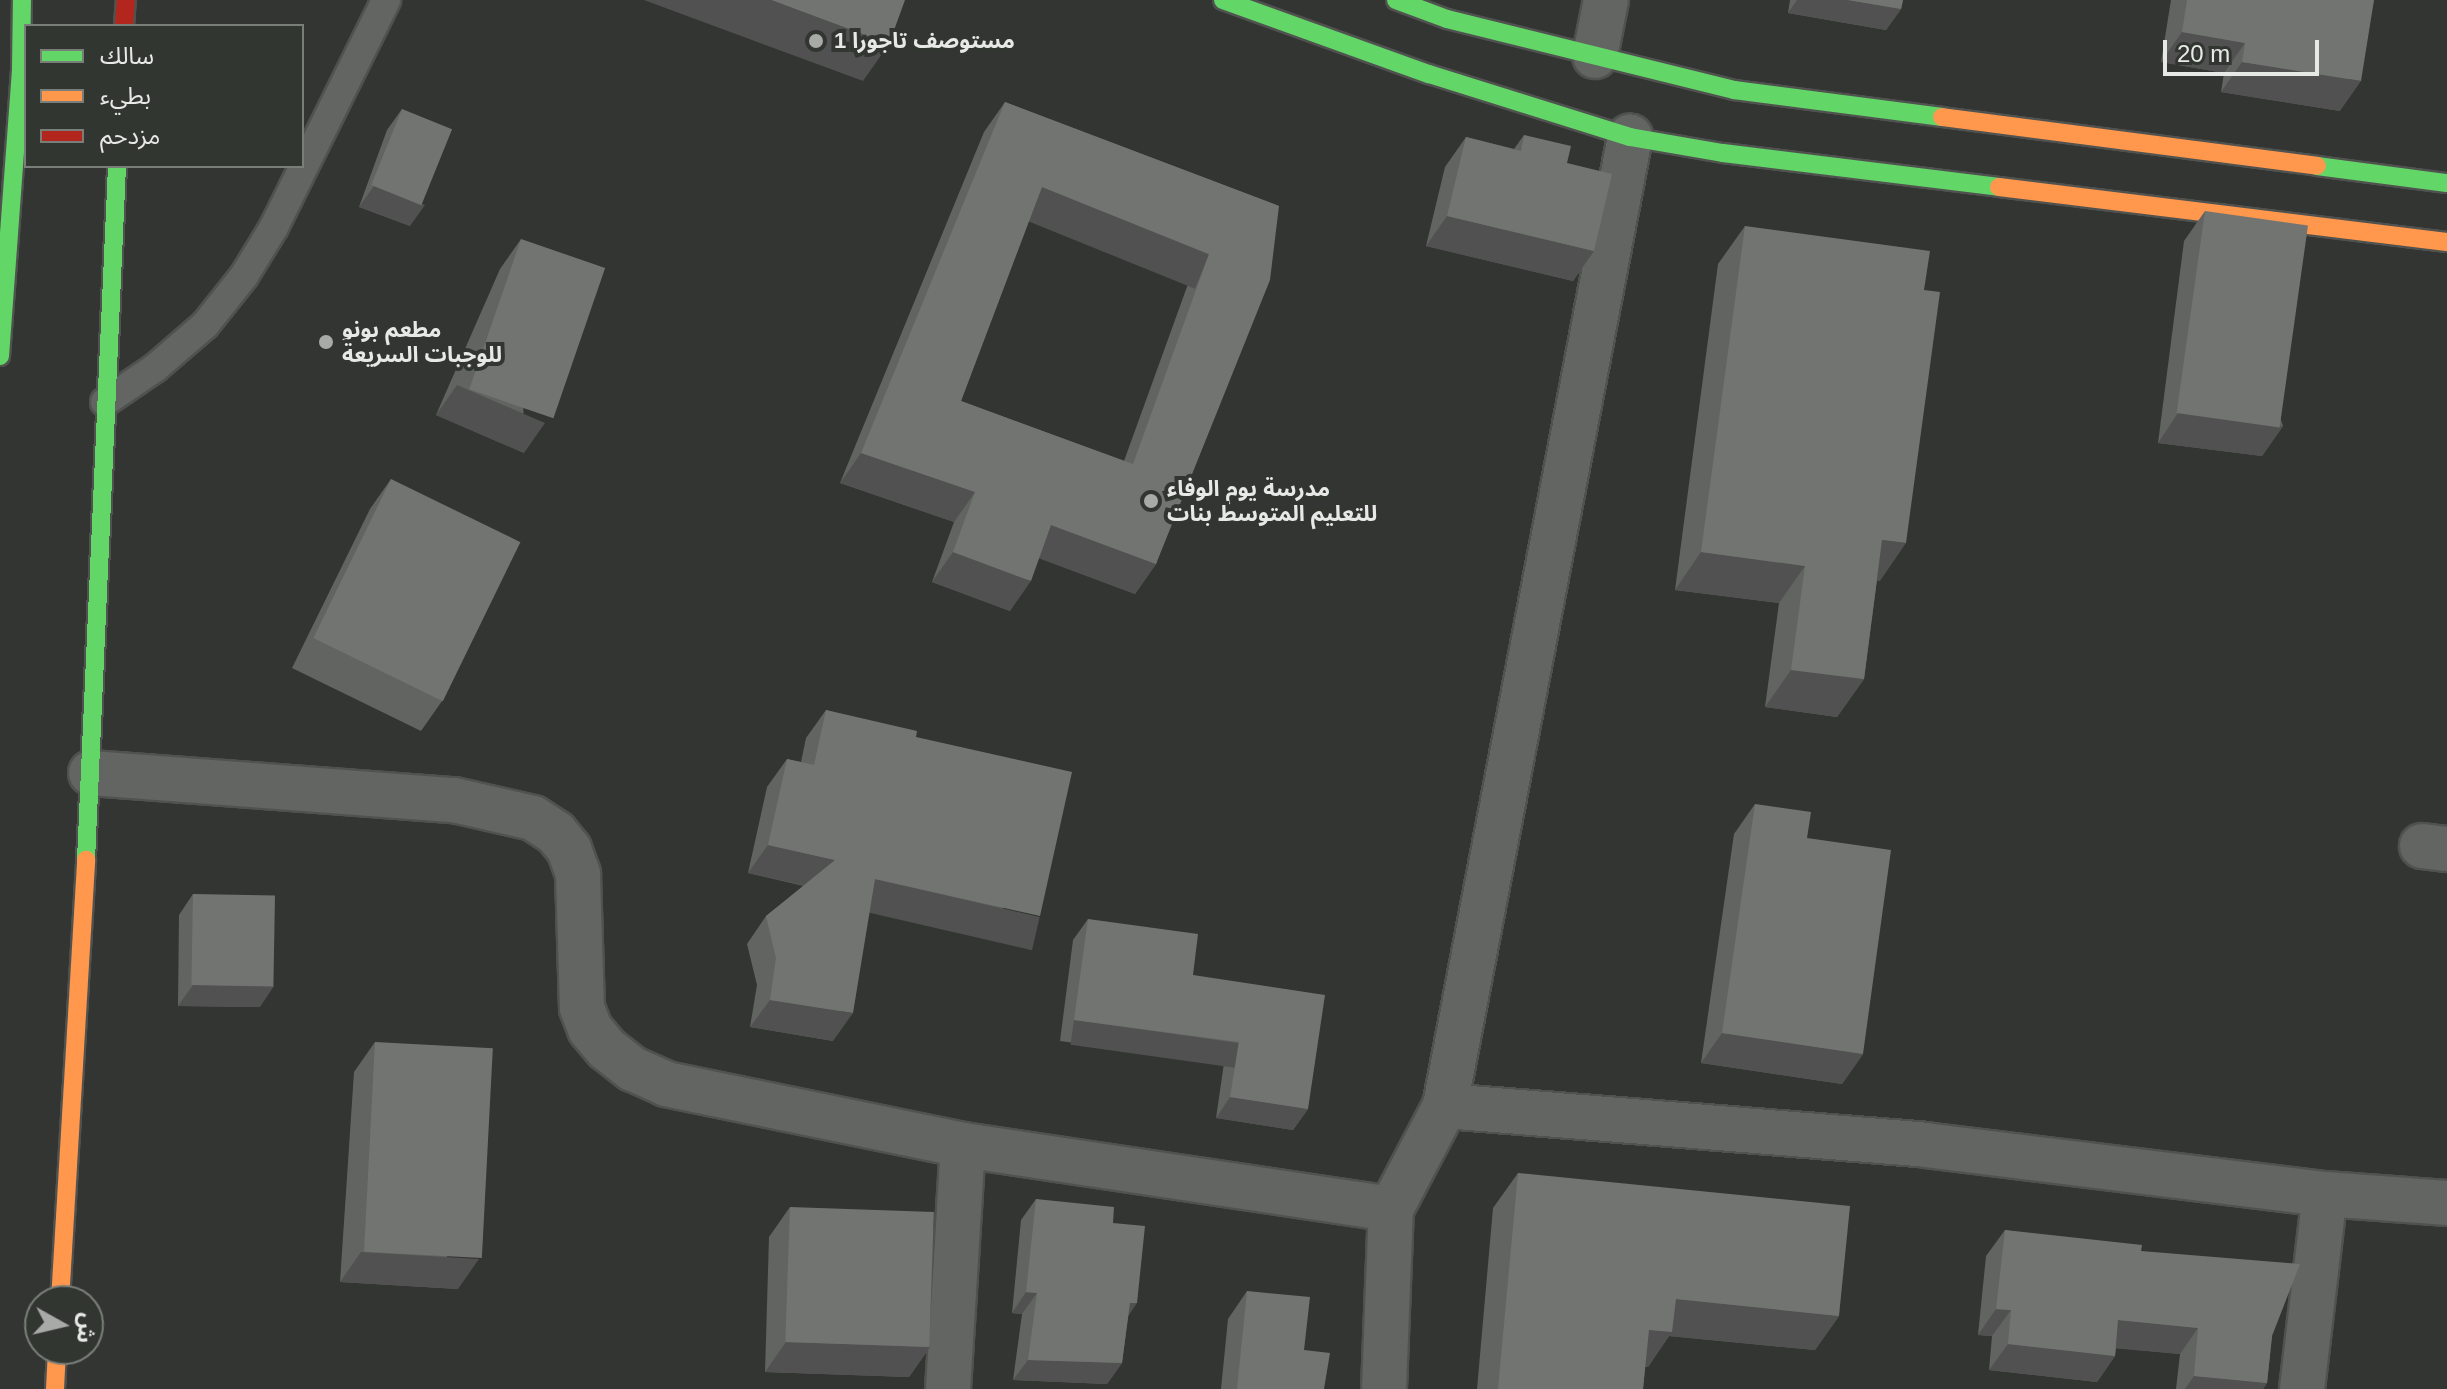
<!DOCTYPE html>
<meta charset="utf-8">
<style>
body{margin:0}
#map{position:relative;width:2447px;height:1389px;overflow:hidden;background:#333532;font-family:Helvetica,"Noto Sans Arabic",sans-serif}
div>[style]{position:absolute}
.roads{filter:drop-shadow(2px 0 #50524f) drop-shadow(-2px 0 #50524f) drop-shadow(0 2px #50524f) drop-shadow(0 -2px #50524f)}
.lane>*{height:28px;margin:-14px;padding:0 14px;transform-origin:14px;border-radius:14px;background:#636563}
.street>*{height:44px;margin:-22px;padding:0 22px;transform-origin:22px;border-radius:22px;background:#636563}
.fast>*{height:18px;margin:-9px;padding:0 9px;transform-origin:9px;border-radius:9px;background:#63d668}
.slow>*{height:18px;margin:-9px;padding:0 9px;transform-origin:9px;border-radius:9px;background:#ff974d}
.jam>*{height:18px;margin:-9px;padding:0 9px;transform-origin:9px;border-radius:9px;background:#b3261e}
.wall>*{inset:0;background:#626462}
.shaded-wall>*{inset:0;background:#505150;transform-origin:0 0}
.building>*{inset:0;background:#727472;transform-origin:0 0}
.dots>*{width:22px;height:22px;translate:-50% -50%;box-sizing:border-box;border:4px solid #323631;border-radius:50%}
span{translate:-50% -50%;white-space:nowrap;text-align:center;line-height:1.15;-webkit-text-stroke:8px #323631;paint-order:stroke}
.poi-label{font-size:22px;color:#e7e9e6;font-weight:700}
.left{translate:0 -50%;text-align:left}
.legend{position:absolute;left:24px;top:24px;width:280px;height:144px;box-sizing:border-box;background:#323631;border:2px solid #7a7e79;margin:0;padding:10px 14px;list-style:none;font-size:24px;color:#e7e9e6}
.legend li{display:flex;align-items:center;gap:16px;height:40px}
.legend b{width:40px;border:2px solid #7a7e79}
.north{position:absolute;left:24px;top:1285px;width:80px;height:80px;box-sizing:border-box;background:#323631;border:2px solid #7a7e79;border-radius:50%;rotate:98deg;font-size:22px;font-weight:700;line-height:32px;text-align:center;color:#e7e9e6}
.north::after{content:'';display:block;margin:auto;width:28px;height:36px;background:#a8aaa7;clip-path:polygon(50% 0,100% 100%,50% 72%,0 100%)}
.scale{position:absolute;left:2163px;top:40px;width:156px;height:36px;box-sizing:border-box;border:4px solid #e7e9e6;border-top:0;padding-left:10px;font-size:24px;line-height:28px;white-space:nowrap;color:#e7e9e6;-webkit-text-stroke:6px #323631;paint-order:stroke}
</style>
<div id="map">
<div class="roads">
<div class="lane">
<i style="left:105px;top:402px;width:60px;rotate:-34.2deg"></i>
<i style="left:155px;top:368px;width:66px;rotate:-40.7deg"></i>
<i style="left:205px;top:325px;width:63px;rotate:-51.5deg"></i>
<i style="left:244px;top:276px;width:57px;rotate:-58.5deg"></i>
<i style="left:274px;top:227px;width:253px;rotate:-63.7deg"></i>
</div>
<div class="street">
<i style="left:1595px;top:56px;width:57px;rotate:-78.9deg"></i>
<i style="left:91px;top:773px;width:364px;rotate:4.3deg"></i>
<i style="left:454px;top:800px;width:81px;rotate:12.8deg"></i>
<i style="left:533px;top:818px;width:27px;rotate:33deg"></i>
<i style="left:556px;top:833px;width:21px;rotate:51deg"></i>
<i style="left:569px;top:849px;width:27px;rotate:70deg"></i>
<i style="left:578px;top:874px;width:134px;rotate:88.3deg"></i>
<i style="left:582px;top:1008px;width:22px;rotate:69deg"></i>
<i style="left:590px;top:1029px;width:26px;rotate:50deg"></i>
<i style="left:607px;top:1049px;width:33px;rotate:38deg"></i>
<i style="left:633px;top:1069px;width:36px;rotate:24deg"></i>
<i style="left:666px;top:1084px;width:303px;rotate:11.6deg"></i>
<i style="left:963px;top:1145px;width:433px;rotate:8.5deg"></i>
<i style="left:2422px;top:846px;width:25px;rotate:7deg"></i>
<i style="left:1445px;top:1106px;width:482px;rotate:4.6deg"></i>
<i style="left:1925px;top:1145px;width:403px;rotate:7deg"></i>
<i style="left:2325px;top:1194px;width:122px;rotate:4.2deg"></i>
<i style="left:948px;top:1389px;width:244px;rotate:-86.5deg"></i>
<i style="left:1384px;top:1389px;width:180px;rotate:-87.8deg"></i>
<i style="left:1391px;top:1209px;width:116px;rotate:-62.3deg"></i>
<i style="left:1445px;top:1106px;width:987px;rotate:-79.19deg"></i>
<i style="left:2302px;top:1389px;width:196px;rotate:-83.3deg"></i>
</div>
<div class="fast">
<i style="left:1223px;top:0;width:219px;rotate:19.8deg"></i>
<i style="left:1429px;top:74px;width:211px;rotate:17.4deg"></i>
<i style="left:1630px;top:137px;width:94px;rotate:9.8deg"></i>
<i style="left:1723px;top:153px;width:278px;rotate:7deg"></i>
<i style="left:1396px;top:0;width:54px;rotate:20.4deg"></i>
<i style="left:1447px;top:19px;width:296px;rotate:13.9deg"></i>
<i style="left:1734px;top:90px;width:210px;rotate:7.4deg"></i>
<i style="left:2317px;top:166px;width:131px;rotate:7.5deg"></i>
<i style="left:0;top:356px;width:289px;rotate:-85.8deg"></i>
<i style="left:21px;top:68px;width:68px;rotate:-89.2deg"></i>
<i style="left:86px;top:860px;width:695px;rotate:-87.44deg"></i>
</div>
<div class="slow">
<i style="left:1942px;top:117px;width:378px;rotate:7.4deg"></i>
<i style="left:1999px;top:187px;width:451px;rotate:7deg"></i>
<i style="left:60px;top:1301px;width:442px;rotate:-86.6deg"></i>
<i style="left:55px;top:1389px;width:40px;rotate:-87.1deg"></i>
</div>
<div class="jam">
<i style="left:124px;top:26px;width:26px;rotate:-86deg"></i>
</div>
</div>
<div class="wall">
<i style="clip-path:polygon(1790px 0,1903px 0,1901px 9px,1886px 30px,1788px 13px)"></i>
<i style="clip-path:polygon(2171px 0,2374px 0,2340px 111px,2221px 92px,2224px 73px,2161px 62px)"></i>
<i style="clip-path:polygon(evenodd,1005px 102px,1279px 206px,1156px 564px,1135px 594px,1039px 558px,1010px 611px,932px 582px,954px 522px,840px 483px,984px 132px,1005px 102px,1029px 220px,1188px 284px,1124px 461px,961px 401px,1029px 220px)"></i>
<i style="clip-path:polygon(402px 109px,410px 226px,359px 207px,387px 130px)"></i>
<i style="clip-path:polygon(1524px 135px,1567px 163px,1594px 251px,1573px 281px,1426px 246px,1445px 167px,1466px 137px,1514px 149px)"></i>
<i style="clip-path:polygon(2205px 211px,2283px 426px,2262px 456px,2158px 443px,2184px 241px)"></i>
<i style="clip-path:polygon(1745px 226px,1880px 581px,1877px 580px,1864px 679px,1837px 717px,1765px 707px,1779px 603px,1675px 590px,1718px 264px)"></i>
<i style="clip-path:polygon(521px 239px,524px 453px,436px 415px,500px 269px)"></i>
<i style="clip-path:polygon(391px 479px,442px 701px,421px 731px,292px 668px,370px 509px)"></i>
<i style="clip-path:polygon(826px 710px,916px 737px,1021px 944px,870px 910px,833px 1041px,750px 1027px,757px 985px,747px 944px,766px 916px,804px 886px,748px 873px,767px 787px,787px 759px,801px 762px,806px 738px)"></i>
<i style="clip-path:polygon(1755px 804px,1807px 838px,1863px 1054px,1842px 1084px,1701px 1063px,1734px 834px)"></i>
<i style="clip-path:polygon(193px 894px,260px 1007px,178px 1006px,179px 915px)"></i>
<i style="clip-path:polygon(1088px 919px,1193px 975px,1308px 1109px,1293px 1130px,1216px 1118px,1224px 1063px,1060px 1041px,1073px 940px)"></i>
<i style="clip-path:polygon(375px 1042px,458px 1289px,340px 1282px,354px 1072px)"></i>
<i style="clip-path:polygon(1518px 1173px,1839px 1316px,1815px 1350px,1669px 1336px,1648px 1367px,1645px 1367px,1643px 1389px,1477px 1389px,1493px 1208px)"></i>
<i style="clip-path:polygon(1036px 1199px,1113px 1223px,1128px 1316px,1122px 1363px,1107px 1384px,1013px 1380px,1022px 1314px,1012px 1313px,1021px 1220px)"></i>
<i style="clip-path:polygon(790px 1207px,930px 1347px,909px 1377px,765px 1372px,769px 1237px)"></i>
<i style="clip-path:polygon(2005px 1230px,2141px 1251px,2272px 1336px,2267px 1383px,2263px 1389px,2176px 1389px,2180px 1354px,2116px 1348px,2115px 1356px,2097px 1382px,1989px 1370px,1992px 1336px,1978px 1335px,1986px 1256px)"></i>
<i style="clip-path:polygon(1247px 1291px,1304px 1350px,1324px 1389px,1221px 1389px,1228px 1319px)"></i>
</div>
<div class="shaded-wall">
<i style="clip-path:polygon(644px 0,771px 0,889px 44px,863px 81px)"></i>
<i style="clip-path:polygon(1797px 0,1848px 0,1901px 9px,1886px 30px,1788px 13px)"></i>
<i style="clip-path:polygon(2182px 32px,2245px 43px,2224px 73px,2161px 62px)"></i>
<i style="clip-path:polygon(2242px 62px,2361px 81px,2340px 111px,2221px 92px)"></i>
<i style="clip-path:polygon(374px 186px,425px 205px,410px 226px,359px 207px)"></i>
<i style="left:1042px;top:187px;width:180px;height:37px;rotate:22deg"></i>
<i style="clip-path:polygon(1447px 216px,1594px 251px,1573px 281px,1426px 246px)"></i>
<i style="clip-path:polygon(457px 385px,545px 423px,524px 453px,436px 415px)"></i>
<i style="clip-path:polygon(2178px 413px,2283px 426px,2262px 456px,2158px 443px)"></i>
<i style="clip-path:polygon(861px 453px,975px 492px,954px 522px,840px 483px)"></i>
<i style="clip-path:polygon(1051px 525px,1156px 564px,1135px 594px,1030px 555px)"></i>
<i style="clip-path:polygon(1882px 540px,1906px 543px,1880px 581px,1856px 578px)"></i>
<i style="clip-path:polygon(953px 552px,1031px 581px,1010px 611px,932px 582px)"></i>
<i style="clip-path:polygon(1701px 552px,1805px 566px,1779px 603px,1675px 590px)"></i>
<i style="clip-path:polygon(1791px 670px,1864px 679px,1837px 717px,1765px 707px)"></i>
<i style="clip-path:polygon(768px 845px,835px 860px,816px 888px,748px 873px)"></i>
<i style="left:875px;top:879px;width:169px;height:34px;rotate:13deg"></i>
<i style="clip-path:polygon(193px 985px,274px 986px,260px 1007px,178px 1006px)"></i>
<i style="clip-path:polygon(770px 1000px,853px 1013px,833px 1041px,750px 1027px)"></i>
<i style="left:1074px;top:1020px;width:166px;height:25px;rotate:8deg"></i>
<i style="clip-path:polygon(1722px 1033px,1863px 1054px,1842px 1084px,1701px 1063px)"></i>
<i style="clip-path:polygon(1230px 1097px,1308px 1109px,1293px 1130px,1216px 1118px)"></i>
<i style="clip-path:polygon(361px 1252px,479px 1259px,458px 1289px,340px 1282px)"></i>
<i style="clip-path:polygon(1026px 1292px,1037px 1293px,1022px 1314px,1012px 1313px)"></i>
<i style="clip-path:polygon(1676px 1299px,1839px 1316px,1815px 1350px,1669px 1336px,1648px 1367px,1624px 1364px,1649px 1330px)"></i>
<i style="clip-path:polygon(1130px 1303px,1137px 1303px,1123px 1324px)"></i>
<i style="clip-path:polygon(1996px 1309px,2011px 1310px,1992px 1336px,1978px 1335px)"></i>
<i style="clip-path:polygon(2118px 1320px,2198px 1328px,2180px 1354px,2100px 1347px)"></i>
<i style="clip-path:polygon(786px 1342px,930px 1347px,909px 1377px,765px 1372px)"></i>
<i style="clip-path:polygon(2008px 1344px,2115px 1356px,2097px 1382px,1989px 1370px)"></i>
<i style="clip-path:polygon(1028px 1360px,1122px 1363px,1107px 1384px,1013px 1380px)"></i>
<i style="clip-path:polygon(2194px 1376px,2267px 1383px,2263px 1389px,2185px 1389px)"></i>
</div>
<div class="building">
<i style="clip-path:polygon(771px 0,905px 0,889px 44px)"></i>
<i style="clip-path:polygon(1848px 0,1903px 0,1901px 9px)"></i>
<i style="clip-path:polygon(2187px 0,2374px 0,2361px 81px,2242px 62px,2245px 43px,2182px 32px)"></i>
<i style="clip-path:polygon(evenodd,1005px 102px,1279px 206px,1270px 280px,1156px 564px,1051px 525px,1031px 581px,953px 552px,975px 492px,861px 453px,1005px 102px,1042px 187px,1209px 254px,1133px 464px,961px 401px,1042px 187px)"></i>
<i style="left:402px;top:109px;width:54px;height:82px;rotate:22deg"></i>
<i style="clip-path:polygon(1524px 135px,1571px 146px,1567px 163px,1612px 174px,1594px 251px,1447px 216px,1466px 137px,1521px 151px)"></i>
<i style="left:2205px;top:211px;width:104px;height:204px;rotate:8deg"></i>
<i style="clip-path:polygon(1745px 226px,1930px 251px,1924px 290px,1940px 292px,1906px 543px,1882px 540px,1864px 679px,1791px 670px,1805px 566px,1701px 552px)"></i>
<i style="left:521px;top:239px;width:89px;height:159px;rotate:19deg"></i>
<i style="left:391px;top:479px;width:144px;height:177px;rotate:26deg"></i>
<i style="clip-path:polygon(826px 710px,917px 731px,916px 737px,1072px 772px,1040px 916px,875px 879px,853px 1013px,770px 1000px,776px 958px,766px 916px,835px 860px,768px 845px,787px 759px,814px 765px)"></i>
<i style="clip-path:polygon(1755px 804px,1811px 812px,1807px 838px,1891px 850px,1863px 1054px,1722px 1033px)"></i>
<i style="left:193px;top:894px;width:82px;height:91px;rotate:1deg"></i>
<i style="clip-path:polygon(1088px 919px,1198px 934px,1193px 975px,1325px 995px,1308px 1109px,1230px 1097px,1239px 1042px,1074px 1020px)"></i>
<i style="left:375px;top:1042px;width:118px;height:210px;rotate:3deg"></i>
<i style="clip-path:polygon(1518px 1173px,1850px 1206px,1839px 1316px,1676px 1299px,1672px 1332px,1649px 1330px,1643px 1389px,1498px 1389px)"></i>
<i style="clip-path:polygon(1036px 1199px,1114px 1207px,1113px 1223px,1145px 1226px,1137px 1303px,1130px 1303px,1122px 1363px,1028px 1360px,1037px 1293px,1026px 1292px)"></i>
<i style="left:790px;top:1207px;width:144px;height:135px;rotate:2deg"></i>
<i style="clip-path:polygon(2005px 1230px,2142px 1245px,2141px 1251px,2300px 1264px,2272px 1336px,2267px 1383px,2194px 1376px,2198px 1328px,2118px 1320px,2115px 1356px,2008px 1344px,2011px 1310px,1996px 1309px)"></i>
<i style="clip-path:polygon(1247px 1291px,1310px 1297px,1304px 1350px,1330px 1353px,1324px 1389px,1237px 1389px)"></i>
</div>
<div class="dots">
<i style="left:816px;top:41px;background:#a8aaa7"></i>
<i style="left:326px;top:342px;background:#a8aaa7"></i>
<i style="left:1151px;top:501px;background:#a8aaa7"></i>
</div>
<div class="poi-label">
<span class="left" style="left:834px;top:41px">مستوصف تاجورا 1</span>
<span class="left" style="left:342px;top:342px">مطعم بونو<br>للوجبات السريعة</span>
<span class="left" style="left:1167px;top:501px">مدرسة يوم الوفاء<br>للتعليم المتوسط بنات</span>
</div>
<ul class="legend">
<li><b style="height:10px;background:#63d668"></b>سالك</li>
<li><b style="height:10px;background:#ff974d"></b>بطيء</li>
<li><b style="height:10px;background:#b3261e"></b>مزدحم</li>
</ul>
<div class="north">ش</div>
<div class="scale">20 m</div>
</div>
